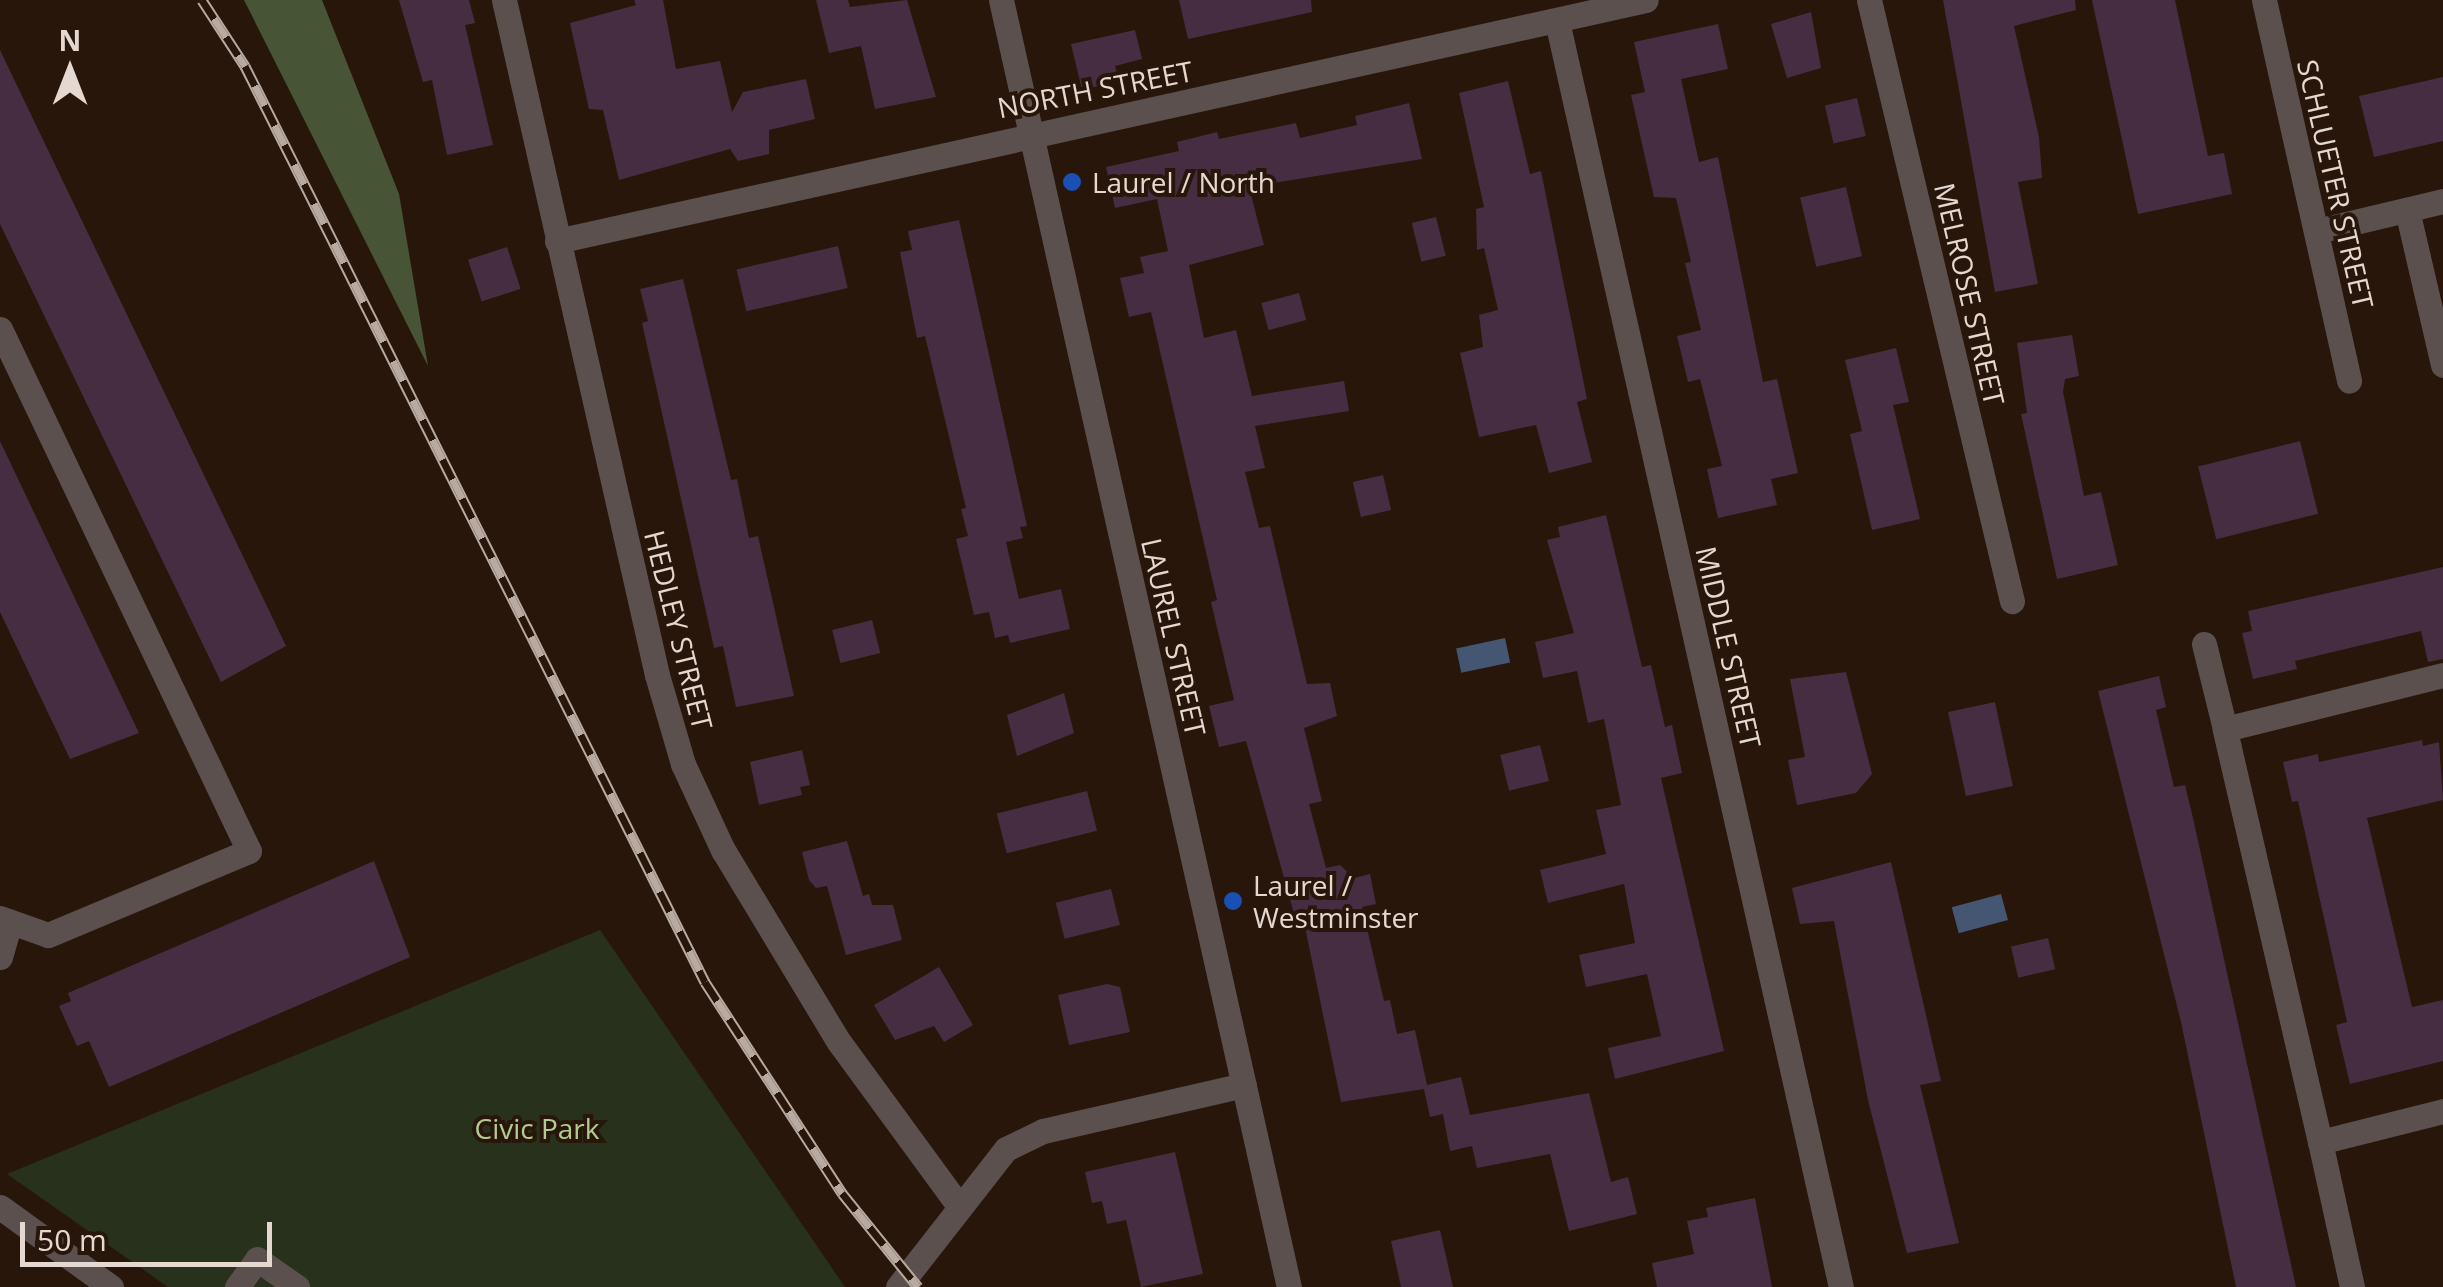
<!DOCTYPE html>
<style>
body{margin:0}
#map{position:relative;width:2443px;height:1287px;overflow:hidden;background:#28160a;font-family:"Open Sans",sans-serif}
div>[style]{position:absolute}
.green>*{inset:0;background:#28311c}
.forest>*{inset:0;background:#475436}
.water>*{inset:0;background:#445671;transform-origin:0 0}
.building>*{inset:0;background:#462d42;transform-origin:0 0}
.minor>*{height:25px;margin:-12.5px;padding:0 12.5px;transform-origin:12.5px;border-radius:12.5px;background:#5b504d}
.rail>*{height:11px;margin-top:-5.5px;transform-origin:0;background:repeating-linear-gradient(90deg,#28160a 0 22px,#b8aaa1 0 44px);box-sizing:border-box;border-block:2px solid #b8aaa1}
.dots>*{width:28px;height:28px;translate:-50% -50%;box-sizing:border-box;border:5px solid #28160a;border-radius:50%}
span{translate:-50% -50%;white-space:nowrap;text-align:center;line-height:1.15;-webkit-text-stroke:8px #28160a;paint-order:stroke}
.street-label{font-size:28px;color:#e5d8d0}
.poi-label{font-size:28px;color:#e5d8d0}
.left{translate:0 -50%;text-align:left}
.park-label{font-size:28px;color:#b2cb93}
.north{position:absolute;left:20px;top:20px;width:100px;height:100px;-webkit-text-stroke:8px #28160a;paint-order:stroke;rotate:0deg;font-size:28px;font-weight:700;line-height:40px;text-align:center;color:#e5d8d0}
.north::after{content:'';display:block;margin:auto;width:35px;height:45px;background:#e5d8d0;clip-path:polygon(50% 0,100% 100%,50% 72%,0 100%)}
.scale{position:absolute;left:20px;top:1222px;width:252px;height:45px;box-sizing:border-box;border:5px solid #e5d8d0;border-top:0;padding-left:12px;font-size:30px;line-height:35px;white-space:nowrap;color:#e5d8d0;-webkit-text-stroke:8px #28160a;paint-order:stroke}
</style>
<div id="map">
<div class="green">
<i style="clip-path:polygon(600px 930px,845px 1287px,168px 1287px,7px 1174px)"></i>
</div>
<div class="forest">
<i style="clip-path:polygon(244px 0,322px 0,399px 194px,428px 366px)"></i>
</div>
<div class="water">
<i style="left:1505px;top:638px;width:25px;height:50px;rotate:78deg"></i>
<i style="left:2001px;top:894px;width:27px;height:51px;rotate:75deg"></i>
</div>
<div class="building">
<i style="clip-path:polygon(399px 0,469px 0,475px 23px,465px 25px,493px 145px,447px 155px,432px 80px,423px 82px)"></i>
<i style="clip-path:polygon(634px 0,663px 0,676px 69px,720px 61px,732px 112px,743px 92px,806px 79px,815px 119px,769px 130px,769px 154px,738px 161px,730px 149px,619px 180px,603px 110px,589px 109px,570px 23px,636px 5px)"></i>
<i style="clip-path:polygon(816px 0,848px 0,850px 7px,907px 0,936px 97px,875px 109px,861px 46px,829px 53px)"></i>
<i style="clip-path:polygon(1179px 0,1311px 0,1312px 12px,1188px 39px)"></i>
<i style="clip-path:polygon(1943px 0,2075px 0,2076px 10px,2014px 26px,2039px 137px,2042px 178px,2018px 182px,2038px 284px,1995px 292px)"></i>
<i style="clip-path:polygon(2092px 0,2175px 0,2208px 156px,2224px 153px,2232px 194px,2138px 214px)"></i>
<i style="clip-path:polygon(1811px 12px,1821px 68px,1787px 78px,1771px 24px)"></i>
<i style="clip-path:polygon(1718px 24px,1728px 69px,1681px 79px,1699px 162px,1718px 157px,1763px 382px,1777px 379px,1798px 473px,1771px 479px,1777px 505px,1718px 518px,1707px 469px,1722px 466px,1700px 379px,1688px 382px,1677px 336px,1701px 330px,1685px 263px,1691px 262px,1676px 198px,1654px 197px,1631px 95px,1645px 92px,1634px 42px)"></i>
<i style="clip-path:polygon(1135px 30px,1142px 59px,1115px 66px,1119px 81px,1082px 90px,1071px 44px)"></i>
<i style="clip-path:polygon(0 50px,286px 646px,221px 682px,0 224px)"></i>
<i style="clip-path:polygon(2443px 77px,2443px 141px,2374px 157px,2359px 96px)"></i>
<i style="clip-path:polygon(1508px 81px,1530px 174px,1541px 171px,1587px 399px,1577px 402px,1592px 462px,1549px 473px,1536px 425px,1479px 437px,1460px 353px,1483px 347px,1479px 315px,1498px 310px,1484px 248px,1477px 250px,1476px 209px,1484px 207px,1459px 93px)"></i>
<i style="left:1857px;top:98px;width:39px;height:33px;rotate:77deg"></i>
<i style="clip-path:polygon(1409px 103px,1422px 159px,1249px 187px,1264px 245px,1189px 265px,1204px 338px,1236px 330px,1252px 396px,1344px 381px,1349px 411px,1255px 426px,1265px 468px,1245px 472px,1259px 528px,1270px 526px,1307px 684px,1330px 683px,1337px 716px,1304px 728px,1322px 801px,1309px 804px,1326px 868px,1340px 865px,1354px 878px,1370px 874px,1376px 904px,1362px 907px,1384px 1001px,1390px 1000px,1397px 1034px,1415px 1030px,1427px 1085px,1461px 1077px,1470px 1115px,1589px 1093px,1611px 1182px,1628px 1177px,1637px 1214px,1569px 1231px,1550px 1154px,1477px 1168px,1472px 1146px,1450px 1151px,1443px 1114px,1430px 1117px,1424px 1089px,1341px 1102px,1305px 927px,1298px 928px,1246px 741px,1219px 747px,1209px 706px,1234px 700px,1211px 602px,1217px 600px,1151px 312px,1129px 317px,1120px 278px,1144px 273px,1140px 257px,1168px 251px,1157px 199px,1115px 208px,1106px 167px,1179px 151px,1177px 142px,1217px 132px,1219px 139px,1296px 123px,1300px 138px,1357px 125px,1355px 116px)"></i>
<i style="left:1846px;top:187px;width:71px;height:47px;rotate:77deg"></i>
<i style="left:1436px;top:217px;width:40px;height:25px;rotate:76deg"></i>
<i style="clip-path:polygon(959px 220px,1027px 526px,1020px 527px,1023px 538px,1006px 542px,1019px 599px,1061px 589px,1070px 629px,1010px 643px,1008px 635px,995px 638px,989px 612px,974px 615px,956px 539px,968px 536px,961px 509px,966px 508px,925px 336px,917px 338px,900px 252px,912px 250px,908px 231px)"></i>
<i style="left:838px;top:246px;width:43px;height:104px;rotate:77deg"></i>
<i style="left:507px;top:247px;width:44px;height:41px;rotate:72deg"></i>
<i style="clip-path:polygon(683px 279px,731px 480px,737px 479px,749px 538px,758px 536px,794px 696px,736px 707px,723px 646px,714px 648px,642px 323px,648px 321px,640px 289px)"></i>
<i style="left:1299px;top:293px;width:28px;height:39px;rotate:75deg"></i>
<i style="clip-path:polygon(2072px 335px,2079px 376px,2065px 379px,2063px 392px,2084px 496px,2101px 492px,2118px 565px,2057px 579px,2021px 414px,2027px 413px,2017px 343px)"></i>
<i style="clip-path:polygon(1896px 348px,1909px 402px,1893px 405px,1920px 519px,1872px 530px,1850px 434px,1862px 431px,1845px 360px)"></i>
<i style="clip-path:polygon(0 441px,139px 733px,70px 759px,0 612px)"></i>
<i style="left:2300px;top:441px;width:75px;height:105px;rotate:76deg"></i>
<i style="left:1383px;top:475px;width:36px;height:31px;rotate:77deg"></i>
<i style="clip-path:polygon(1606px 515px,1642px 667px,1651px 665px,1665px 727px,1672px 725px,1682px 773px,1661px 778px,1724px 1051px,1615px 1079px,1608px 1048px,1661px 1036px,1647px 974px,1586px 987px,1579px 955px,1635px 943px,1624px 884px,1548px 903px,1540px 870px,1606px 854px,1596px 810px,1621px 805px,1604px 719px,1588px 723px,1577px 671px,1543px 678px,1535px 642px,1574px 633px,1547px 540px,1560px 537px,1558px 527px)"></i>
<i style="clip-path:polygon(2443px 567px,2443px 659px,2428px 662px,2421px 631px,2295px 661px,2297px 669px,2253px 679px,2242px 633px,2252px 631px,2248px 611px)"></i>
<i style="left:872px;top:620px;width:34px;height:41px;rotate:76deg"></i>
<i style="clip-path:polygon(1846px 672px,1872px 774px,1856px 793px,1797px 805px,1788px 760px,1805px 757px,1790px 679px)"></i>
<i style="clip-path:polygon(2159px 676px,2166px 707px,2156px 710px,2174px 787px,2185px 785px,2193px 818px,2296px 1287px,2236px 1287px,2181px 1022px,2098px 691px)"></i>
<i style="clip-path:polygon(1064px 693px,1074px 733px,1017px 756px,1007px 715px)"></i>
<i style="left:1995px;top:702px;width:86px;height:48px;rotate:78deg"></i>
<i style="clip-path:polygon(2422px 740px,2423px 746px,2439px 742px,2443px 800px,2367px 818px,2412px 1007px,2443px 1000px,2443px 1061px,2350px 1084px,2336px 1025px,2347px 1022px,2298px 801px,2292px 802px,2283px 762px,2318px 754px,2319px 762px)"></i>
<i style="left:1540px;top:745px;width:37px;height:41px;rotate:76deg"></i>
<i style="clip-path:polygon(802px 750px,810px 785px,800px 787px,802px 795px,759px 805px,750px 762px)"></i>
<i style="left:1087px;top:791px;width:41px;height:93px;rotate:76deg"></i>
<i style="clip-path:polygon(847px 841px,863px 896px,869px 894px,872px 905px,893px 905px,902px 940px,846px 955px,827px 886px,816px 888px,809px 880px,802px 852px)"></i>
<i style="clip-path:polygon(374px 861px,410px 957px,109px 1087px,89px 1041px,77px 1046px,59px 1006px,71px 1001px,68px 993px)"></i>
<i style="clip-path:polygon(1891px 862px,1941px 1081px,1920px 1085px,1959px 1243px,1907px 1253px,1868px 1100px,1834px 921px,1800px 924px,1792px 888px)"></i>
<i style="left:1111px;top:889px;width:37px;height:57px;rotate:76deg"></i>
<i style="left:2048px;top:938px;width:32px;height:38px;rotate:77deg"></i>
<i style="clip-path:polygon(939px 967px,973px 1025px,944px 1042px,934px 1026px,895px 1040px,874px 1005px)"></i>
<i style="clip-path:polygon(1107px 984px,1120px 987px,1130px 1032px,1069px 1045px,1058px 995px)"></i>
<i style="clip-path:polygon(1175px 1152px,1203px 1274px,1141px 1287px,1126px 1220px,1107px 1224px,1102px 1201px,1092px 1203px,1085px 1172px)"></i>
<i style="clip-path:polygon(1755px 1198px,1772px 1287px,1657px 1287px,1652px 1263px,1694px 1254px,1687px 1221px,1708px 1217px,1706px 1208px)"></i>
<i style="clip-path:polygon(1440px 1230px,1453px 1287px,1401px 1287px,1391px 1241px)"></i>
</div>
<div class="minor">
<i style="left:504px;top:0;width:692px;rotate:77.23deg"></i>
<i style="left:657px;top:675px;width:93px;rotate:73.7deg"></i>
<i style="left:683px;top:764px;width:95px;rotate:65.1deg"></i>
<i style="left:723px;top:850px;width:224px;rotate:58.9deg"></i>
<i style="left:839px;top:1042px;width:203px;rotate:53.8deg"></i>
<i style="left:1001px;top:0;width:1319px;rotate:77.39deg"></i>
<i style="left:1869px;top:0;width:618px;rotate:76.62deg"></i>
<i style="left:2264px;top:0;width:390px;rotate:77.4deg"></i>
<i style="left:1557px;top:21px;width:1297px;rotate:77.36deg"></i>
<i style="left:2407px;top:210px;width:159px;rotate:76.9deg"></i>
<i style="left:2317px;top:231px;width:130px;rotate:-13.4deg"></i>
<i style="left:557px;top:241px;width:1115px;rotate:-12.48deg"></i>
<i style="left:0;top:329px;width:578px;rotate:64.5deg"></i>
<i style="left:249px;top:851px;width:218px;rotate:157.3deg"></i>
<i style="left:48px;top:935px;width:51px;rotate:-160.5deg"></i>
<i style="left:2204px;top:644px;width:88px;rotate:76.1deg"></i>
<i style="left:0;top:957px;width:32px;rotate:-74deg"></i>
<i style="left:2320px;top:1142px;width:424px;rotate:-103deg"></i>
<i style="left:2225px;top:729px;width:225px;rotate:-13.9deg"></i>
<i style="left:0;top:1207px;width:137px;rotate:35.8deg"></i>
<i style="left:237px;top:1287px;width:34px;rotate:-54deg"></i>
<i style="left:257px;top:1259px;width:49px;rotate:35deg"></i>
<i style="left:898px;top:1287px;width:175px;rotate:-52deg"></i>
<i style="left:1006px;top:1149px;width:41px;rotate:-25.9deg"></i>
<i style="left:1043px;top:1131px;width:206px;rotate:-12.9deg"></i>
<i style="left:2352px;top:1287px;width:148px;rotate:-102.4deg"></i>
<i style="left:2320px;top:1142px;width:127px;rotate:-14.1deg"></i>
</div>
<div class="rail">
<i style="left:202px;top:0;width:79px;rotate:56.9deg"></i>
<i style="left:245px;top:66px;width:1025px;rotate:63.33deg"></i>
<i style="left:705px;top:982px;width:252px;rotate:57deg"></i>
<i style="left:842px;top:1193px;width:121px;rotate:51deg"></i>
</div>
<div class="dots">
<i style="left:1072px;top:182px;background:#1a4fb4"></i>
<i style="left:1233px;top:901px;background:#1a4fb4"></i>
</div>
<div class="street-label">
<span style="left:1095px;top:89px;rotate:-11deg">NORTH STREET</span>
<span style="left:2336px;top:184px;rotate:77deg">SCHLUETER STREET</span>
<span style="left:1970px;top:294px;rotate:77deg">MELROSE STREET</span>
<span style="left:679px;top:630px;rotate:76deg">HEDLEY STREET</span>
<span style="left:1174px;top:637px;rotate:77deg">LAUREL STREET</span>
<span style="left:1729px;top:647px;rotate:77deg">MIDDLE STREET</span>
</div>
<div class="poi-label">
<span class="left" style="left:1092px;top:182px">Laurel / North</span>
<span class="left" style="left:1253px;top:901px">Laurel /<br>Westminster</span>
</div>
<div class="park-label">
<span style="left:537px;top:1128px">Civic Park</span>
</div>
<div class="north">N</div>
<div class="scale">50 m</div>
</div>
